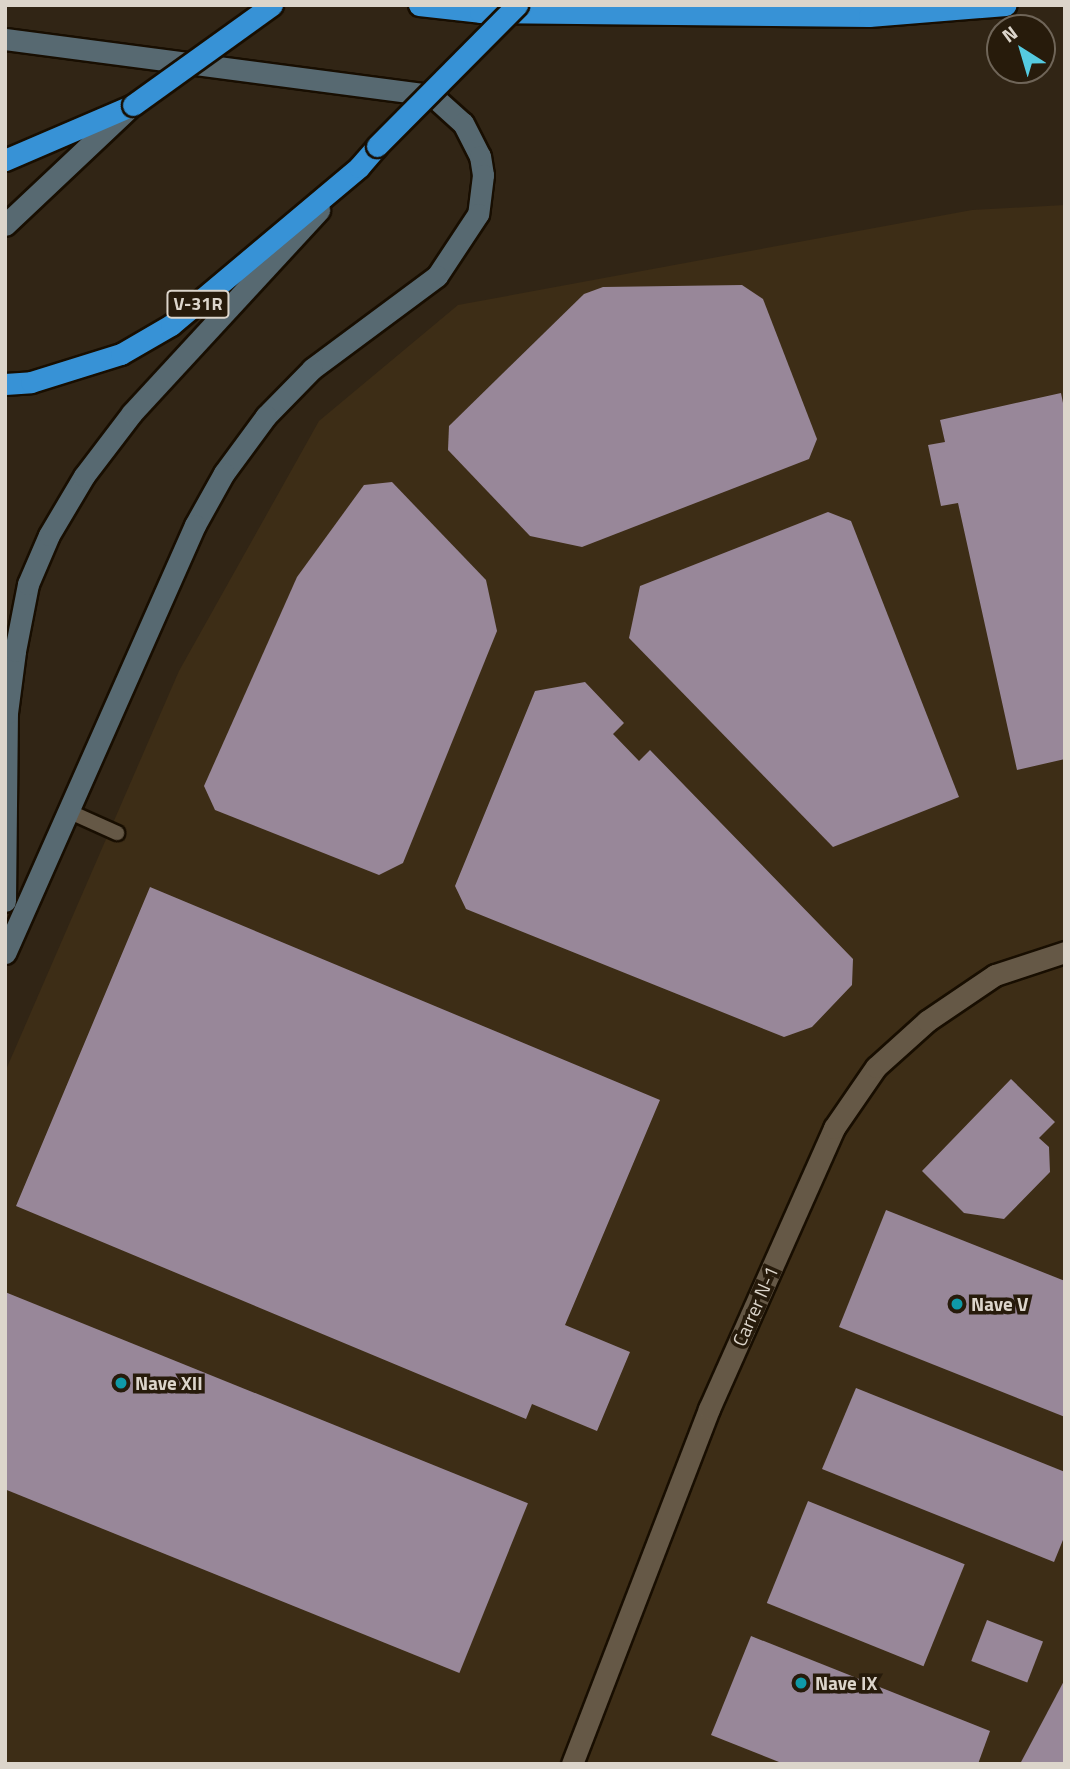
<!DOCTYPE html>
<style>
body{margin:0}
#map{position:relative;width:1070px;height:1769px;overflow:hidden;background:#312515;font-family:"Titillium Web",sans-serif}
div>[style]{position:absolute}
.built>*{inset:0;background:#3d2d16}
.building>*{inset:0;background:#988799;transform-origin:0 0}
.roads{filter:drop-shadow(2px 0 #180e01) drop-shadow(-2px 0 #180e01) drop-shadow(0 2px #180e01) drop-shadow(0 -2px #180e01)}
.lane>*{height:14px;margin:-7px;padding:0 7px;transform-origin:7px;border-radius:7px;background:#655846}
.street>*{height:21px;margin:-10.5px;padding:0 10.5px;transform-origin:10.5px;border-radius:10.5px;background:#655846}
.secondary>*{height:21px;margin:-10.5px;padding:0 10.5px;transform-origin:10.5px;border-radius:10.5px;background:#576971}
.highway>*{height:21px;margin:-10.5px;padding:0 10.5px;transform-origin:10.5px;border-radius:10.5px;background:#3792d6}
.bridges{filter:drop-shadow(2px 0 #180e01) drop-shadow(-2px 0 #180e01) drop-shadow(0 2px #180e01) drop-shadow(0 -2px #180e01)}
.highway-bridge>*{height:21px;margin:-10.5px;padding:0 10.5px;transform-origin:10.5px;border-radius:10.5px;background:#3792d6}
.dots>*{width:19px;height:19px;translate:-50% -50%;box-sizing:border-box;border:4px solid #271b0b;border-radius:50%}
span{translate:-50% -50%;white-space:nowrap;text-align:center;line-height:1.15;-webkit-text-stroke:7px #271b0b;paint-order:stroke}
.shield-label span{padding:2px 5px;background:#271b0b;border:2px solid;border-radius:5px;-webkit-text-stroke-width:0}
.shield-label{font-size:18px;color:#dcd5cb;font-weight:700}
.poi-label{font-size:19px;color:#dcd5cb;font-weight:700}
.left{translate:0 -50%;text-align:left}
.street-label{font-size:19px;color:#dcd5cb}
.frame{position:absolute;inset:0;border:7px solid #dcd5cb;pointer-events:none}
.north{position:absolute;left:986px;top:14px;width:70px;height:70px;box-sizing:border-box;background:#271b0b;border:2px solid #6f6558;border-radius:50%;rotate:323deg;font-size:19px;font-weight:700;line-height:28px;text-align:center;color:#dcd5cb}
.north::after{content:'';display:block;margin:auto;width:24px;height:32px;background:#55cae0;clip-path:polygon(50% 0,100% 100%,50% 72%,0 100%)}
</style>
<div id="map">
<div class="built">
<i style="clip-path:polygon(1065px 205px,1065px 1764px,5px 1764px,5px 1072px,179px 671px,319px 421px,458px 305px,972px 210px)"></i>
</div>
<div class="building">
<i style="clip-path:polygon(742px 285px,763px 299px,817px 439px,809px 459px,582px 547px,530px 536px,448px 450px,449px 426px,584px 294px,603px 287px)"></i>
<i style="clip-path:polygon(1061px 393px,1065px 413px,1065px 759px,1017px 770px,958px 503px,941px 506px,928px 445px,945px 442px,940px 420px)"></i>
<i style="clip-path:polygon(392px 482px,486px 580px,497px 631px,403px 863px,379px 875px,215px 810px,204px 786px,297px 577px,364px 485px)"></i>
<i style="clip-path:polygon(828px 512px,851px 521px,959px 797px,833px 847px,629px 638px,640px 586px)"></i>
<i style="clip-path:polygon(585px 682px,624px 723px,613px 734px,639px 761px,650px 750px,853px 959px,852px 985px,812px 1027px,784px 1037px,466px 909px,455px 886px,535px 691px)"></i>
<i style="clip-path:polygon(150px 887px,660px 1100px,565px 1325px,630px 1352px,597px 1431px,532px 1404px,526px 1419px,16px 1206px)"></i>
<i style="clip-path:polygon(1011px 1079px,1055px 1122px,1039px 1138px,1049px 1147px,1050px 1172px,1004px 1219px,964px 1213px,922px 1171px)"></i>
<i style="clip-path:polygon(886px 1210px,1065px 1281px,1065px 1417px,839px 1327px)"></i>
<i style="left:5px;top:1292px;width:564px;height:183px;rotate:22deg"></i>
<i style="clip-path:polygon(856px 1388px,1065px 1472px,1065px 1535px,1054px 1562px,822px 1469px)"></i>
<i style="left:808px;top:1501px;width:169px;height:110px;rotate:22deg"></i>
<i style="left:987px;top:1620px;width:60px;height:44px;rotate:21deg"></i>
<i style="clip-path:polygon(751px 1636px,990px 1731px,978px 1764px,784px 1764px,711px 1735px)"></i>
<i style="clip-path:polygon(1065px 1679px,1065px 1764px,1020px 1764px)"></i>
</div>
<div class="roads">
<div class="lane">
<i style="left:68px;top:811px;width:54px;rotate:24.2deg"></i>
</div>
<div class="street">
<i style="left:572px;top:1764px;width:381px;rotate:-68.9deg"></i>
<i style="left:709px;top:1409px;width:308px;rotate:-66deg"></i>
<i style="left:834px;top:1128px;width:74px;rotate:-55.5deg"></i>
<i style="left:876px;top:1067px;width:69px;rotate:-42deg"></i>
<i style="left:927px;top:1021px;width:82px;rotate:-34.1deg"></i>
<i style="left:995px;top:975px;width:74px;rotate:-18.2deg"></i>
</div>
<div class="secondary">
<i style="left:5px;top:39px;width:419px;rotate:7.5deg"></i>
<i style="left:420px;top:94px;width:17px;rotate:17deg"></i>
<i style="left:436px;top:99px;width:36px;rotate:42deg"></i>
<i style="left:463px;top:123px;width:37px;rotate:63deg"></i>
<i style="left:480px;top:156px;width:19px;rotate:81deg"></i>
<i style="left:483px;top:175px;width:39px;rotate:97deg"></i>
<i style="left:478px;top:214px;width:74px;rotate:123.5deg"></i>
<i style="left:437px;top:276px;width:156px;rotate:143.4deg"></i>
<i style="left:312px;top:369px;width:66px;rotate:134.4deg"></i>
<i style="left:266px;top:416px;width:71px;rotate:126.4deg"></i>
<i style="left:224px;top:473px;width:60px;rotate:119.1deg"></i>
<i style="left:195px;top:525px;width:468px;rotate:113.9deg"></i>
<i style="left:5px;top:225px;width:170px;rotate:-43.3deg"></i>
<i style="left:5px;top:901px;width:188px;rotate:-89.4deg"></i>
<i style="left:7px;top:713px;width:63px;rotate:-82.6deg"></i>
<i style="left:15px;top:651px;width:68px;rotate:-79deg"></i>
<i style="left:28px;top:584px;width:53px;rotate:-66.8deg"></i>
<i style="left:49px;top:535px;width:69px;rotate:-59.3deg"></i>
<i style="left:84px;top:476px;width:79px;rotate:-52.7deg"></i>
<i style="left:132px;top:413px;width:276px;rotate:-47.3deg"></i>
</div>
<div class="highway">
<i style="left:419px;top:5px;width:61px;rotate:6.5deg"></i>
<i style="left:480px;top:12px;width:389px;rotate:0.6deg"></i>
<i style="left:869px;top:16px;width:137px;rotate:-4.6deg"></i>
<i style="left:5px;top:160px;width:139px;rotate:-23.3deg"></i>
<i style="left:5px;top:384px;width:26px;rotate:-4deg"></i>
<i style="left:31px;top:382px;width:94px;rotate:-17.3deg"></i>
<i style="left:121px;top:354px;width:58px;rotate:-30.1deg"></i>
<i style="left:171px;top:325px;width:246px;rotate:-40deg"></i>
<i style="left:359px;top:167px;width:28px;rotate:-49deg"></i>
</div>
</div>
<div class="bridges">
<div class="highway-bridge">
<i style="left:133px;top:105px;width:171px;rotate:-35.7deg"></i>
<i style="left:377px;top:146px;width:199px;rotate:-45.2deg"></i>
</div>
</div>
<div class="dots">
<i style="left:957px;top:1304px;background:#0f9aa8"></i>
<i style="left:121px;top:1383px;background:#0f9aa8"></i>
<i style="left:801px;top:1683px;background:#0f9aa8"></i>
</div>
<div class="shield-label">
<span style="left:198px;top:304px">V-31R</span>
</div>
<div class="poi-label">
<span class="left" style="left:971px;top:1304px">Nave V</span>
<span class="left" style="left:135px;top:1383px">Nave XII</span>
<span class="left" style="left:815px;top:1683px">Nave IX</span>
</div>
<div class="street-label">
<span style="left:755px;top:1306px;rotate:-66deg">Carrer N-1</span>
</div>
<div class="frame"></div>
<div class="north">N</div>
</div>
